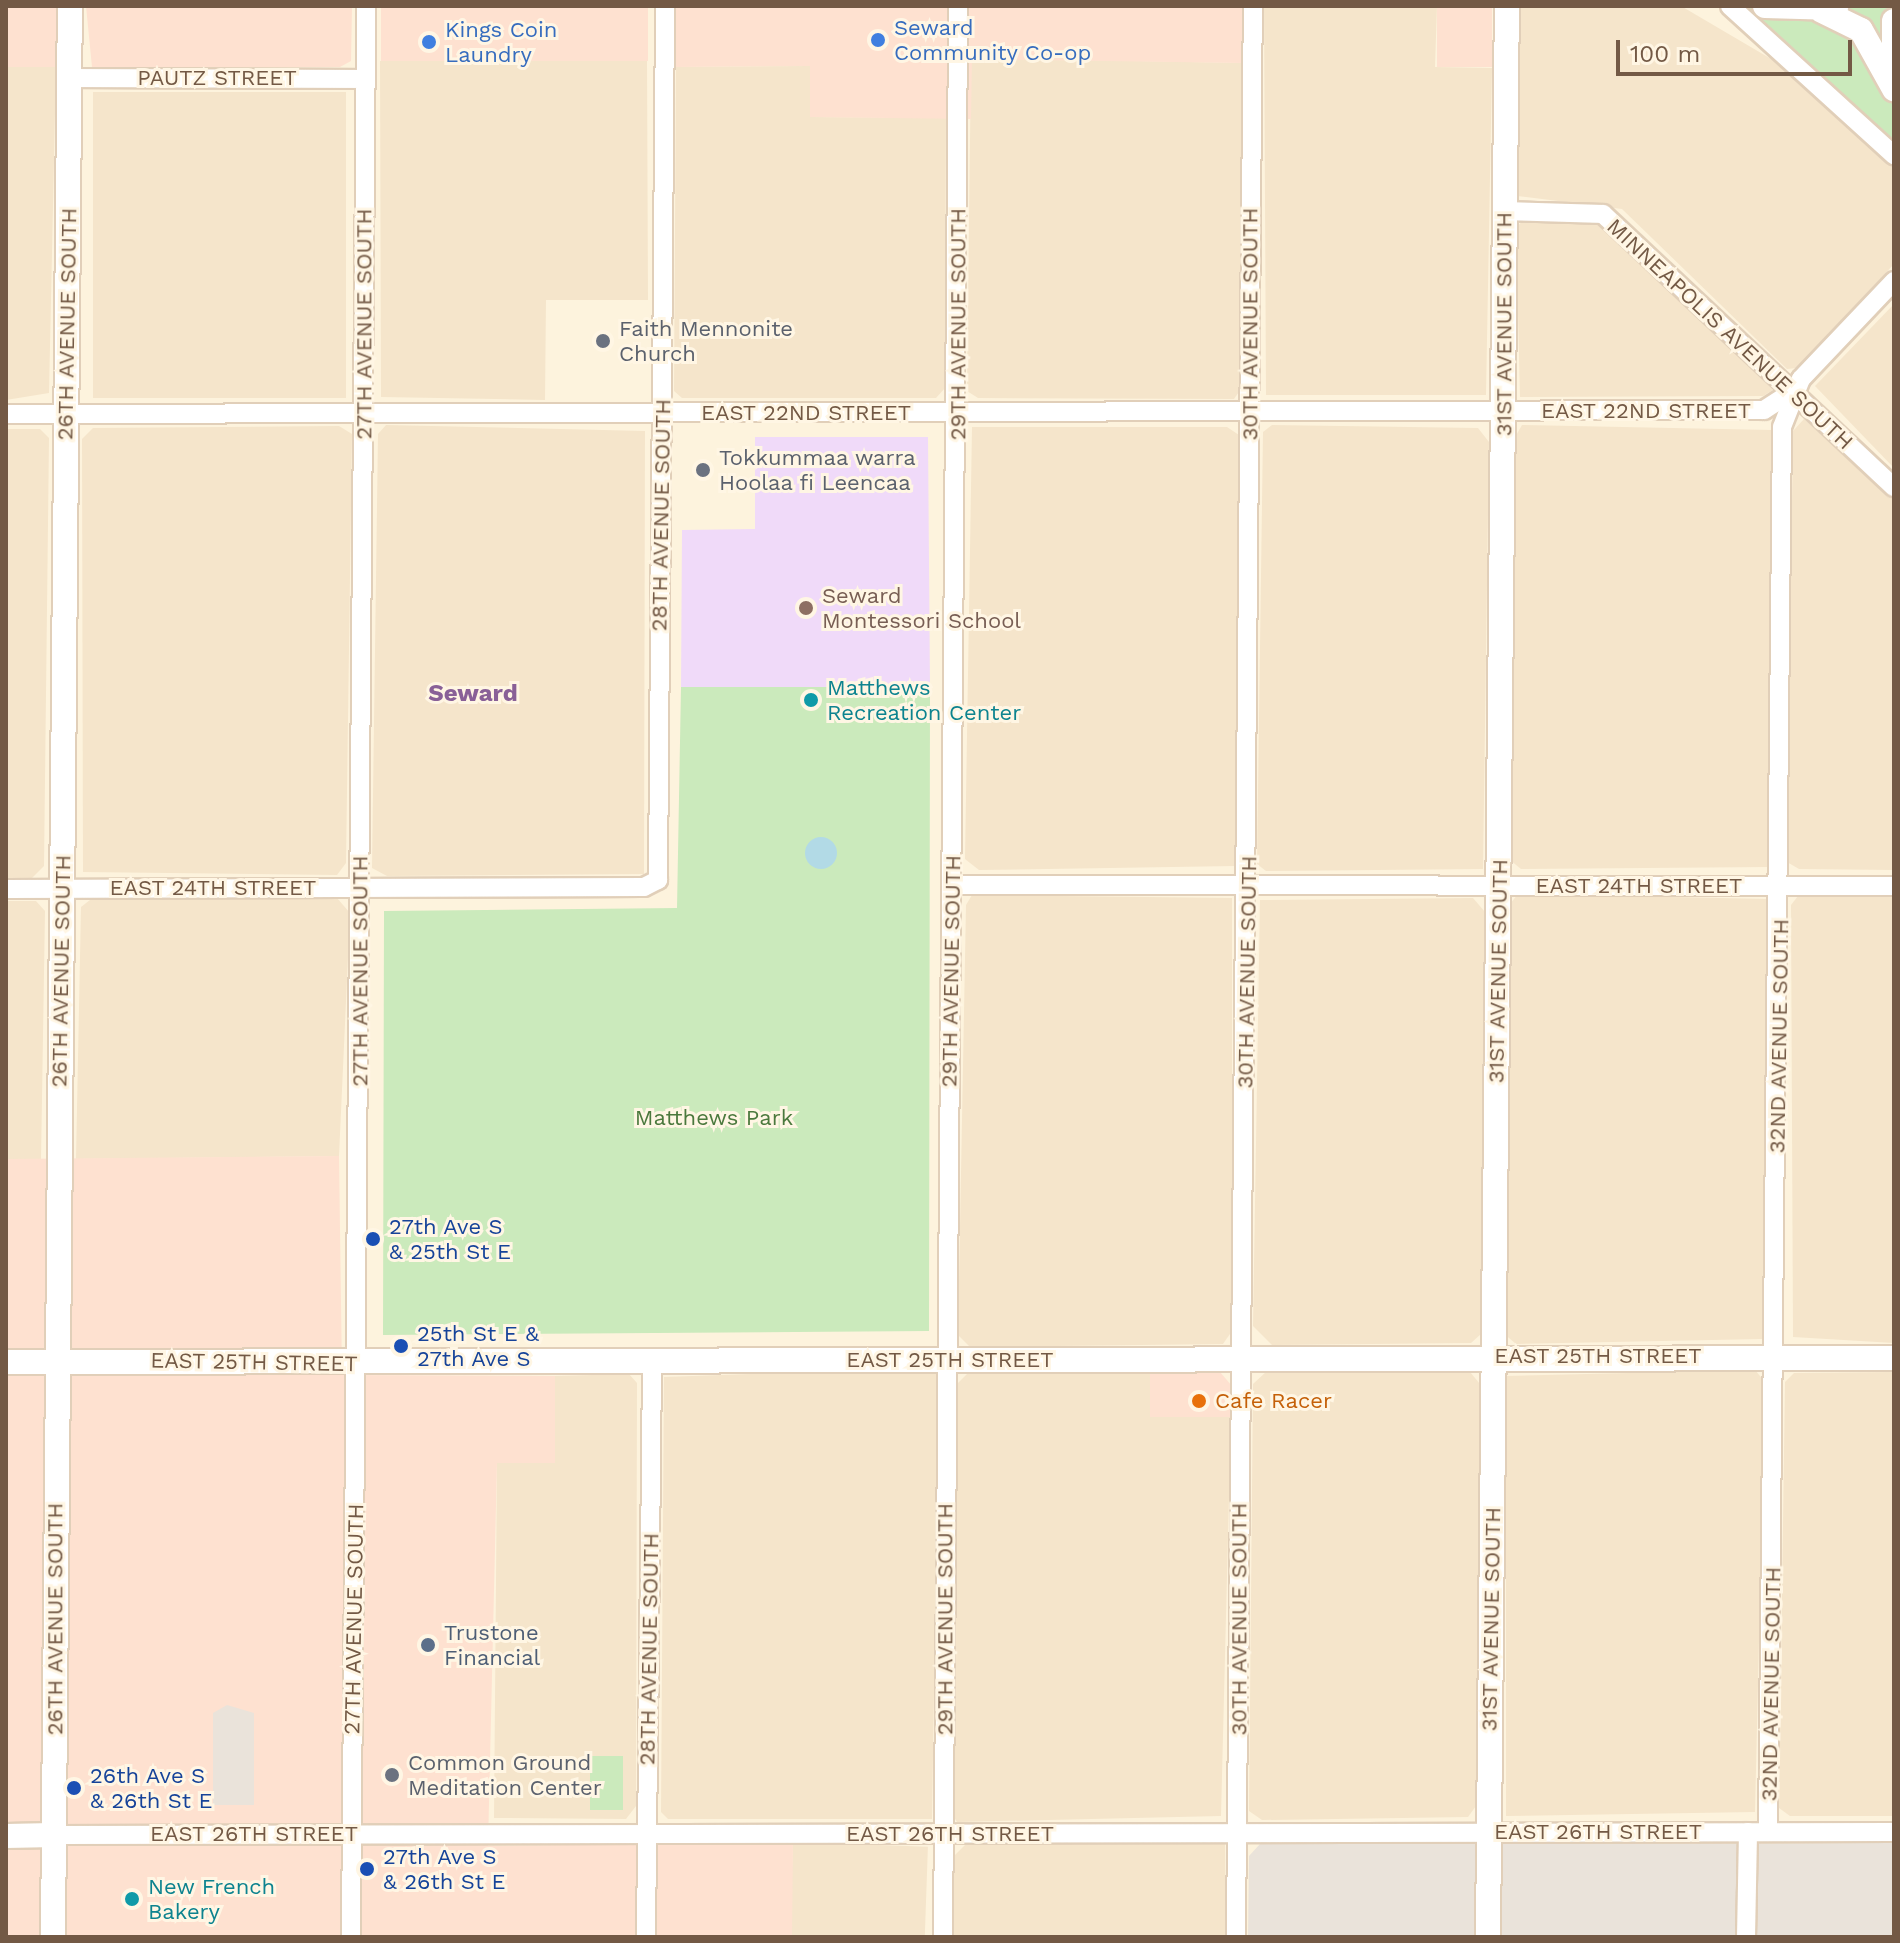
<!DOCTYPE html>
<style>
body{margin:0}
#map{position:relative;width:1900px;height:1943px;overflow:hidden;background:#fdf3dd;font-family:"Work Sans",sans-serif}
div>[style]{position:absolute}
.residential>*{inset:0;background:#f5e5cb;transform-origin:0 0}
.commercial>*{inset:0;background:#fee1d0;transform-origin:0 0}
.industrial>*{inset:0;background:#eae3da}
.education>*{inset:0;background:#f0daf9}
.green>*{inset:0;background:#cbeabc;transform-origin:0 0}
.water>*{inset:0;background:#b2dae6}
.round{border-radius:50%}
.roads{filter:drop-shadow(2px 0 #e1cfb9) drop-shadow(-2px 0 #e1cfb9) drop-shadow(0 2px #e1cfb9) drop-shadow(0 -2px #e1cfb9)}
.minor>*{height:18px;margin:-9px;padding:0 9px;transform-origin:9px;border-radius:9px;background:#fff}
.tertiary>*{height:24px;margin:-12px;padding:0 12px;transform-origin:12px;border-radius:12px;background:#fff}
.dots>*{width:22px;height:22px;translate:-50% -50%;box-sizing:border-box;border:4px solid #fff6e4;border-radius:50%}
span{translate:-50% -50%;white-space:nowrap;text-align:center;line-height:1.15;-webkit-text-stroke:6px #fff6e4;paint-order:stroke}
.shop-label{font-size:22px;color:#366cbe}
.left{translate:0 -50%;text-align:left}
.street-label{font-size:22px;color:#735945}
.worship-label{font-size:22px;color:#5b616d}
.education-label{font-size:22px;color:#785e54}
.culture-label{font-size:22px;color:#0d838f}
.park-label{font-size:22px;color:#4b793d}
.transit-label{font-size:22px;color:#164399}
.food-label{font-size:22px;color:#c56008}
.service-label{font-size:22px;color:#4e5e75}
.neighbourhood-label{font-size:24px;color:#896097;font-weight:700}
.frame{position:absolute;inset:0;border:8px solid #735945;pointer-events:none}
.scale{position:absolute;left:1616px;top:40px;width:236px;height:36px;box-sizing:border-box;border:4px solid #735945;border-top:0;padding-left:10px;font-size:24px;line-height:28px;white-space:nowrap;color:#735945;-webkit-text-stroke:6px #fff6e4;paint-order:stroke}
</style>
<div id="map">
<div class="residential">
<i style="clip-path:polygon(1264px 6px,1437px 6px,1435px 67px,1492px 68px,1486px 395px,1266px 395px)"></i>
<i style="clip-path:polygon(1518px 6px,1681px 6px,1778px 63px,1894px 166px,1894px 264px,1797px 368px,1787px 369px,1622px 209px,1517px 196px)"></i>
<i style="clip-path:polygon(971px 58px,1243px 63px,1241px 389px,1234px 399px,978px 398px,967px 391px)"></i>
<i style="clip-path:polygon(647px 59px,648px 300px,546px 300px,545px 400px,381px 397px,380px 61px)"></i>
<i style="clip-path:polygon(56px 66px,49px 393px,6px 400px,6px 67px)"></i>
<i style="clip-path:polygon(810px 66px,810px 117px,946px 118px,945px 388px,936px 398px,682px 398px,674px 391px,676px 67px)"></i>
<i style="left:93px;top:92px;width:253px;height:306px"></i>
<i style="clip-path:polygon(1525px 218px,1597px 218px,1773px 390px,1763px 396px,1520px 397px,1516px 228px)"></i>
<i style="clip-path:polygon(1894px 304px,1894px 468px,1815px 386px)"></i>
<i style="clip-path:polygon(1804px 419px,1894px 499px,1894px 870px,1799px 869px,1787px 862px,1793px 431px)"></i>
<i style="clip-path:polygon(386px 425px,645px 431px,644px 874px,387px 876px,372px 868px,378px 434px)"></i>
<i style="clip-path:polygon(1272px 425px,1478px 428px,1489px 442px,1483px 869px,1266px 871px,1257px 864px,1263px 432px)"></i>
<i style="clip-path:polygon(1522px 425px,1772px 430px,1769px 867px,1521px 869px,1510px 860px,1514px 439px)"></i>
<i style="clip-path:polygon(972px 427px,1227px 427px,1239px 435px,1235px 866px,979px 870px,965px 859px)"></i>
<i style="clip-path:polygon(93px 428px,339px 426px,352px 434px,346px 863px,337px 875px,83px 872px,82px 439px)"></i>
<i style="clip-path:polygon(6px 429px,40px 429px,49px 438px,44px 866px,32px 878px,6px 878px)"></i>
<i style="clip-path:polygon(1518px 894px,1768px 899px,1762px 1339px,1516px 1344px,1502px 1332px,1510px 904px)"></i>
<i style="clip-path:polygon(972px 895px,1232px 898px,1232px 1331px,1223px 1344px,970px 1347px,958px 1335px,966px 905px)"></i>
<i style="clip-path:polygon(1798px 896px,1894px 897px,1894px 1343px,1793px 1337px,1791px 905px)"></i>
<i style="clip-path:polygon(337px 898px,350px 913px,339px 1156px,76px 1159px,81px 907px,90px 900px)"></i>
<i style="clip-path:polygon(1473px 898px,1485px 912px,1481px 1334px,1471px 1343px,1272px 1345px,1253px 1326px,1260px 900px)"></i>
<i style="clip-path:polygon(6px 901px,36px 901px,45px 911px,41px 1160px,6px 1159px)"></i>
<i style="clip-path:polygon(920px 1368px,939px 1375px,932px 1819px,668px 1819px,661px 1812px,664px 1377px)"></i>
<i style="clip-path:polygon(1755px 1370px,1765px 1382px,1755px 1812px,1506px 1816px,1506px 1376px)"></i>
<i style="clip-path:polygon(1267px 1371px,1470px 1372px,1480px 1384px,1476px 1806px,1468px 1817px,1262px 1820px,1249px 1811px,1253px 1384px)"></i>
<i style="clip-path:polygon(1150px 1372px,1150px 1417px,1231px 1417px,1221px 1816px,957px 1822px,950px 1811px,958px 1383px,968px 1373px)"></i>
<i style="clip-path:polygon(1894px 1372px,1894px 1816px,1790px 1816px,1779px 1808px,1785px 1382px,1794px 1373px)"></i>
<i style="clip-path:polygon(629px 1374px,637px 1383px,636px 1806px,626px 1819px,494px 1818px,497px 1463px,555px 1463px,555px 1376px)"></i>
<i style="left:793px;top:1842px;width:135px;height:95px;rotate:2deg"></i>
<i style="clip-path:polygon(1225px 1844px,1226px 1937px,953px 1937px,953px 1857px,965px 1845px)"></i>
</div>
<div class="commercial">
<i style="left:6px;top:6px;width:51px;height:61px"></i>
<i style="clip-path:polygon(86px 6px,352px 6px,351px 61px,340px 67px,92px 67px)"></i>
<i style="left:381px;top:6px;width:267px;height:55px"></i>
<i style="clip-path:polygon(675px 6px,1242px 6px,1243px 63px,972px 59px,971px 119px,810px 117px,810px 66px,676px 67px)"></i>
<i style="left:1437px;top:6px;width:55px;height:61px"></i>
<i style="clip-path:polygon(339px 1156px,342px 1375px,555px 1376px,555px 1463px,497px 1463px,488px 1846px,793px 1842px,792px 1937px,6px 1937px,6px 1159px)"></i>
<i style="clip-path:polygon(1150px 1372px,1220px 1372px,1232px 1386px,1231px 1417px,1150px 1417px)"></i>
</div>
<div class="industrial">
<i style="clip-path:polygon(227px 1705px,254px 1713px,254px 1805px,213px 1805px,213px 1713px)"></i>
<i style="clip-path:polygon(1894px 1843px,1894px 1937px,1248px 1937px,1249px 1856px,1260px 1844px)"></i>
</div>
<div class="education">
<i style="clip-path:polygon(755px 437px,928px 437px,930px 687px,681px 687px,682px 530px,755px 529px)"></i>
</div>
<div class="green">
<i style="clip-path:polygon(1740px 6px,1894px 6px,1894px 141px,1769px 26px)"></i>
<i style="clip-path:polygon(681px 687px,930px 687px,929px 1331px,383px 1335px,384px 911px,677px 908px)"></i>
<i style="left:590px;top:1756px;width:33px;height:54px"></i>
</div>
<div class="water">
<i class="round" style="left:805px;top:837px;width:32px;height:32px"></i>
</div>
<div class="roads">
<div class="minor">
<i style="left:1730px;top:6px;width:222px;rotate:42.3deg"></i>
<i style="left:69px;top:78px;width:295px;rotate:0.2deg"></i>
<i style="left:1505px;top:211px;width:98px;rotate:1.8deg"></i>
<i style="left:1603px;top:214px;width:399px;rotate:43.2deg"></i>
<i style="left:6px;top:414px;width:1758px;rotate:-0.13deg"></i>
<i style="left:1764px;top:410px;width:33px;rotate:-33deg"></i>
<i style="left:951px;top:885px;width:943px;rotate:0.06deg"></i>
<i style="left:6px;top:889px;width:638px;rotate:-0.18deg"></i>
<i style="left:644px;top:887px;width:16px;rotate:-27deg"></i>
<i style="left:658px;top:880px;width:874px;rotate:-89.54deg"></i>
<i style="left:1768px;top:1832px;width:1405px;rotate:-89.43deg"></i>
<i style="left:1782px;top:427px;width:52px;rotate:-68.4deg"></i>
<i style="left:1801px;top:379px;width:135px;rotate:-46.5deg"></i>
<i style="left:54px;top:1835px;width:1840px;rotate:-0.09deg"></i>
<i style="left:351px;top:1937px;width:1931px;rotate:-89.55deg"></i>
<i style="left:646px;top:1937px;width:576px;rotate:-89.4deg"></i>
<i style="left:943px;top:1937px;width:1931px;rotate:-89.55deg"></i>
<i style="left:1236px;top:1937px;width:1931px;rotate:-89.5deg"></i>
<i style="left:1746px;top:1937px;width:105px;rotate:-88.9deg"></i>
</div>
<div class="tertiary">
<i style="left:1765px;top:6px;width:71px;rotate:1.6deg"></i>
<i style="left:1822px;top:11px;width:43px;rotate:26deg"></i>
<i style="left:1861px;top:30px;width:68px;rotate:60.8deg"></i>
<i style="left:1894px;top:21px;width:34px;rotate:90deg"></i>
<i style="left:6px;top:1362px;width:1888px;rotate:-0.12deg"></i>
<i style="left:6px;top:1836px;width:48px;rotate:-1.2deg"></i>
<i style="left:53px;top:1937px;width:1931px;rotate:-89.5deg"></i>
<i style="left:1488px;top:1937px;width:1931px;rotate:-89.44deg"></i>
</div>
</div>
<div class="dots">
<i style="left:878px;top:40px;background:#3f7fe0"></i>
<i style="left:429px;top:42px;background:#3f7fe0"></i>
<i style="left:603px;top:341px;background:#6b7280"></i>
<i style="left:703px;top:470px;background:#6b7280"></i>
<i style="left:806px;top:608px;background:#8d6e63"></i>
<i style="left:811px;top:700px;background:#0f9aa8"></i>
<i style="left:373px;top:1239px;background:#1a4fb4"></i>
<i style="left:401px;top:1346px;background:#1a4fb4"></i>
<i style="left:1199px;top:1401px;background:#e8710a"></i>
<i style="left:428px;top:1645px;background:#5c6f8a"></i>
<i style="left:392px;top:1775px;background:#6b7280"></i>
<i style="left:74px;top:1788px;background:#1a4fb4"></i>
<i style="left:367px;top:1869px;background:#1a4fb4"></i>
<i style="left:132px;top:1899px;background:#0f9aa8"></i>
</div>
<div class="shop-label">
<span class="left" style="left:894px;top:40px">Seward<br>Community Co-op</span>
<span class="left" style="left:445px;top:42px">Kings Coin<br>Laundry</span>
</div>
<div class="street-label">
<span style="left:217px;top:78px">PAUTZ STREET</span>
<span style="left:67px;top:324px;rotate:-89deg">26TH AVENUE SOUTH</span>
<span style="left:364px;top:324px;rotate:-90deg">27TH AVENUE SOUTH</span>
<span style="left:958px;top:324px;rotate:-90deg">29TH AVENUE SOUTH</span>
<span style="left:1250px;top:324px;rotate:-90deg">30TH AVENUE SOUTH</span>
<span style="left:1504px;top:324px;rotate:-90deg">31ST AVENUE SOUTH</span>
<span style="left:1730px;top:334px;rotate:43deg">MINNEAPOLIS AVENUE SOUTH</span>
<span style="left:1646px;top:411px">EAST 22ND STREET</span>
<span style="left:806px;top:413px">EAST 22ND STREET</span>
<span style="left:661px;top:515px;rotate:-89deg">28TH AVENUE SOUTH</span>
<span style="left:1639px;top:886px">EAST 24TH STREET</span>
<span style="left:213px;top:888px">EAST 24TH STREET</span>
<span style="left:61px;top:971px;rotate:-89deg">26TH AVENUE SOUTH</span>
<span style="left:360px;top:971px;rotate:-90deg">27TH AVENUE SOUTH</span>
<span style="left:951px;top:971px;rotate:-89deg">29TH AVENUE SOUTH</span>
<span style="left:1498px;top:971px;rotate:-89deg">31ST AVENUE SOUTH</span>
<span style="left:1247px;top:972px;rotate:-89deg">30TH AVENUE SOUTH</span>
<span style="left:1779px;top:1036px;rotate:-89deg">32ND AVENUE SOUTH</span>
<span style="left:1598px;top:1356px">EAST 25TH STREET</span>
<span style="left:950px;top:1360px">EAST 25TH STREET</span>
<span style="left:254px;top:1362px;rotate:1deg">EAST 25TH STREET</span>
<span style="left:55px;top:1619px;rotate:-90deg">26TH AVENUE SOUTH</span>
<span style="left:354px;top:1619px;rotate:-89deg">27TH AVENUE SOUTH</span>
<span style="left:945px;top:1619px;rotate:-90deg">29TH AVENUE SOUTH</span>
<span style="left:1239px;top:1619px;rotate:-90deg">30TH AVENUE SOUTH</span>
<span style="left:1491px;top:1619px;rotate:-89deg">31ST AVENUE SOUTH</span>
<span style="left:649px;top:1649px;rotate:-89deg">28TH AVENUE SOUTH</span>
<span style="left:1771px;top:1684px;rotate:-89deg">32ND AVENUE SOUTH</span>
<span style="left:1598px;top:1832px">EAST 26TH STREET</span>
<span style="left:254px;top:1834px">EAST 26TH STREET</span>
<span style="left:950px;top:1834px">EAST 26TH STREET</span>
</div>
<div class="worship-label">
<span class="left" style="left:619px;top:341px">Faith Mennonite<br>Church</span>
<span class="left" style="left:719px;top:470px">Tokkummaa warra<br>Hoolaa fi Leencaa</span>
<span class="left" style="left:408px;top:1775px">Common Ground<br>Meditation Center</span>
</div>
<div class="education-label">
<span class="left" style="left:822px;top:608px">Seward<br>Montessori School</span>
</div>
<div class="culture-label">
<span class="left" style="left:827px;top:700px">Matthews<br>Recreation Center</span>
<span class="left" style="left:148px;top:1899px">New French<br>Bakery</span>
</div>
<div class="park-label">
<span style="left:714px;top:1118px">Matthews Park</span>
</div>
<div class="transit-label">
<span class="left" style="left:389px;top:1239px">27th Ave S<br>&amp; 25th St E</span>
<span class="left" style="left:417px;top:1346px">25th St E &amp;<br>27th Ave S</span>
<span class="left" style="left:90px;top:1788px">26th Ave S<br>&amp; 26th St E</span>
<span class="left" style="left:383px;top:1869px">27th Ave S<br>&amp; 26th St E</span>
</div>
<div class="food-label">
<span class="left" style="left:1215px;top:1401px">Cafe Racer</span>
</div>
<div class="service-label">
<span class="left" style="left:444px;top:1645px">Trustone<br>Financial</span>
</div>
<div class="neighbourhood-label">
<span style="left:473px;top:694px">Seward</span>
</div>
<div class="frame"></div>
<div class="scale">100 m</div>
</div>
